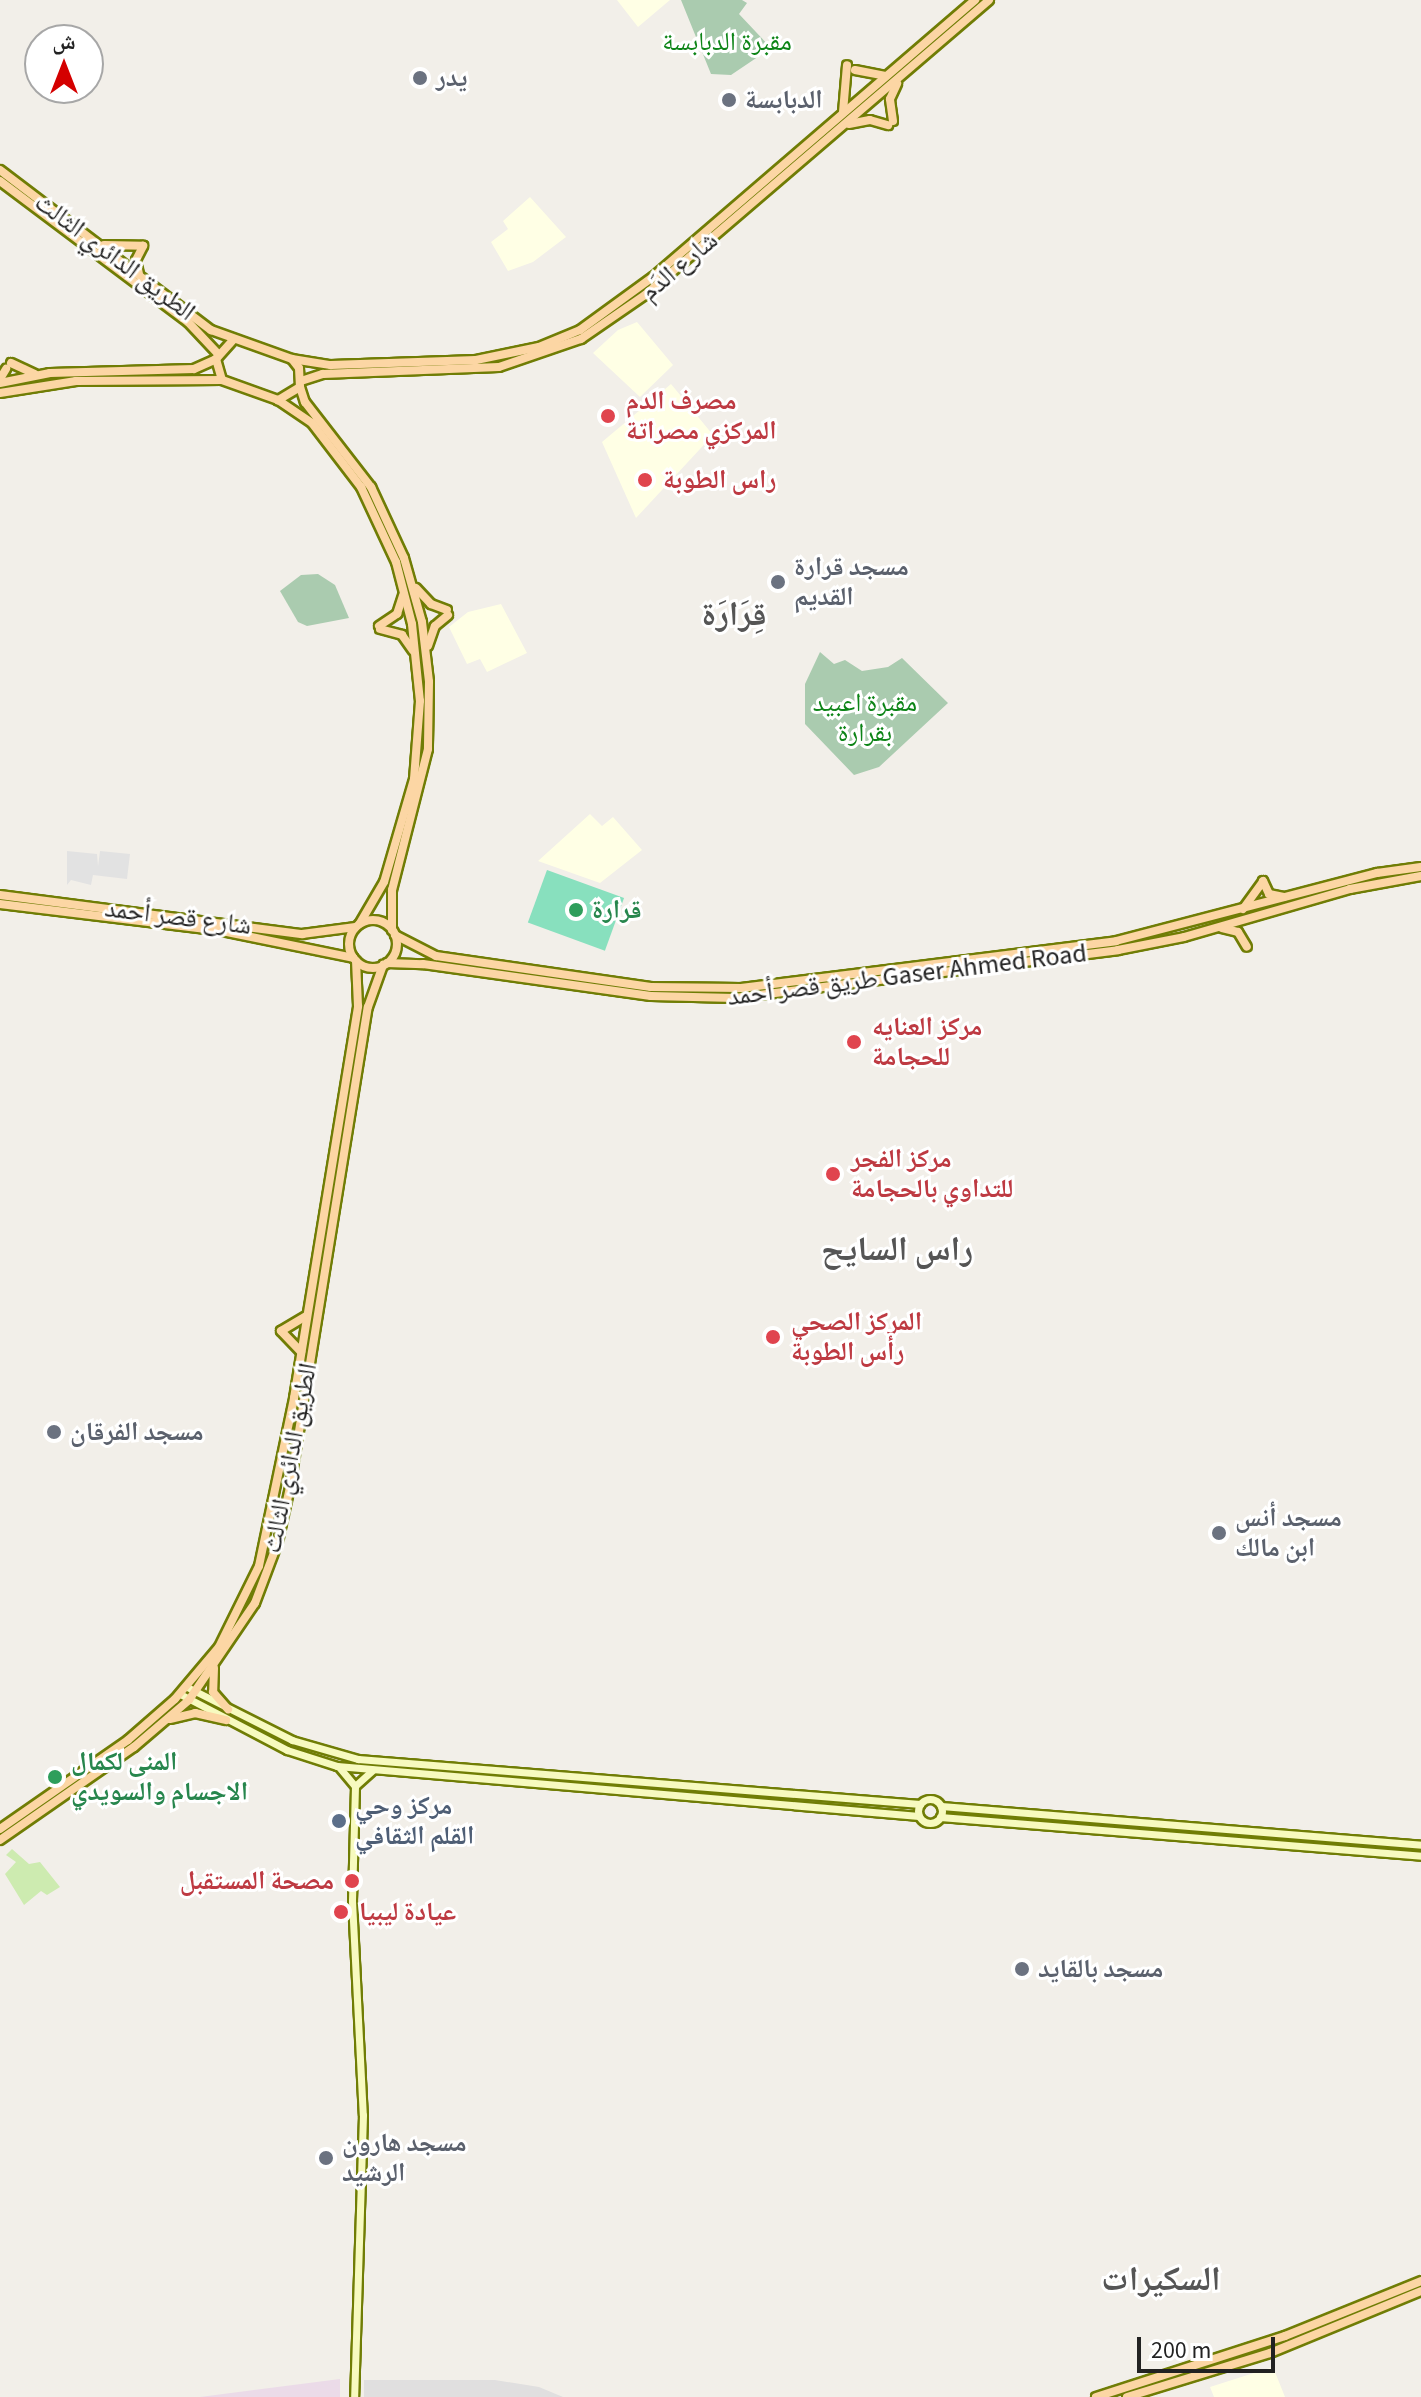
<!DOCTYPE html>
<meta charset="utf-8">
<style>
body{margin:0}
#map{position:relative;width:1421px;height:2397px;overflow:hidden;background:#f2efe9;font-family:"Source Sans 3","Noto Naskh Arabic",sans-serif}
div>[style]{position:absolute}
.residential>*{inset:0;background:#e0dfdf}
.industrial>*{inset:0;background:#ebdbe8}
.education>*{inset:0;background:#ffffe5}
.grass>*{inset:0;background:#cdebb0}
.cemetery>*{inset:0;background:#aacbaf}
.pitch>*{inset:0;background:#88e0be;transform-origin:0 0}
.parking>*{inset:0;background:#e2e2e2}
.roads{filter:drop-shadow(2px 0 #707d05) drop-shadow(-2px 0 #707d05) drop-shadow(0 2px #707d05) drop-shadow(0 -2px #707d05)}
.secondary>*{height:7px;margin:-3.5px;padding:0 3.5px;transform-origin:3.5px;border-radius:3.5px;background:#f7fabf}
.secondary>.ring{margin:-3.5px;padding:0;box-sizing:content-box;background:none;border:7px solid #f7fabf;border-radius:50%}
.primary>*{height:8px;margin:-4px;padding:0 4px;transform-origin:4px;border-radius:4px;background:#fcd6a4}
.primary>.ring{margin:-4px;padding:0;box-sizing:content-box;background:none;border:8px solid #fcd6a4;border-radius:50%}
.dots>*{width:22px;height:22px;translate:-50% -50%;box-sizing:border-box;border:4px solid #fff;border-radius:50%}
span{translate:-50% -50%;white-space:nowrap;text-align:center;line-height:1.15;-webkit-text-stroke:6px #fff;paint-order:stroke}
.park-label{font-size:26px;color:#0c8416}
.worship-label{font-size:26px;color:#5b616d;font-weight:700}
.left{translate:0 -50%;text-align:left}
.street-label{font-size:26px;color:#222}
.health-label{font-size:26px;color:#be3a42;font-weight:700}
.right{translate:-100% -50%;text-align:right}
.leisure-label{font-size:26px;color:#27864d;font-weight:700}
.service-label{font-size:26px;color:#4e5e75;font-weight:700}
.district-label{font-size:34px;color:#555;font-weight:700}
.north{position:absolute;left:24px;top:24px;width:80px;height:80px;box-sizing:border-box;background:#fff;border:2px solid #a7a7a7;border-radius:50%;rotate:0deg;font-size:22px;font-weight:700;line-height:32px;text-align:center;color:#222}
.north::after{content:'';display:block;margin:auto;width:28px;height:36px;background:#d40000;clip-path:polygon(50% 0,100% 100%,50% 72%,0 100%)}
.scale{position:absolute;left:1137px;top:2337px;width:138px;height:36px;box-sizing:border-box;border:4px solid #222;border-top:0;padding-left:10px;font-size:24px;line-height:28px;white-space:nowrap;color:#222;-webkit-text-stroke:6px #fff;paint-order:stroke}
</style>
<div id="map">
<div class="residential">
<i style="clip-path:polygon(364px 2380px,495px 2380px,539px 2387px,563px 2397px,364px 2397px)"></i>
</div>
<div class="industrial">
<i style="clip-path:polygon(340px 2379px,340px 2397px,200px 2397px)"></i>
</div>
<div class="education">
<i style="clip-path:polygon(617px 0,670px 0,638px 27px)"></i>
<i style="clip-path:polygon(530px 197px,566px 237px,533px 262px,508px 271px,491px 242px,508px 229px,503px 221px)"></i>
<i style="clip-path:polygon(637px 322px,673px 365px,640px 397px,593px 353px,618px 330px)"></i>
<i style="clip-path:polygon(671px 384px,713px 435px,636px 518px,602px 442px)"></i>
<i style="clip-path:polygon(501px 604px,527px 653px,487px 672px,480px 659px,467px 664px,449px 627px,468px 612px)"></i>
<i style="clip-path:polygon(590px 814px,602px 826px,613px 817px,642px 850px,600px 883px,538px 861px)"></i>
<i style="clip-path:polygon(1273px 2367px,1285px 2397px,1214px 2397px,1210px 2387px)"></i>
</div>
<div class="grass">
<i style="clip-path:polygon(12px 1849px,29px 1864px,40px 1862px,60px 1887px,47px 1895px,41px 1891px,24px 1905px,5px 1874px,16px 1862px,6px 1855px)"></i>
</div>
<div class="cemetery">
<i style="clip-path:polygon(681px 0,742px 0,747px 3px,739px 14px,771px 48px,731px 75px,711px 74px)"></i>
<i style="clip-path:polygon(318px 574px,335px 585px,349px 618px,307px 626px,298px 622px,280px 591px,301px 575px)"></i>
<i style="clip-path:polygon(820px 652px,834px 664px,845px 660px,862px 671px,888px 667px,902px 658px,948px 703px,879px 767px,854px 775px,805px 724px,805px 684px)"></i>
</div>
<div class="pitch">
<i style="left:547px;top:870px;width:82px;height:56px;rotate:20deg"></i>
</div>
<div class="parking">
<i style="clip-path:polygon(67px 851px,97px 854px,98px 866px,100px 851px,130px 854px,127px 879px,93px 875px,91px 885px,71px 880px,67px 885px)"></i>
</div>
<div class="roads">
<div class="secondary">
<i style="left:187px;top:1687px;width:118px;rotate:26.8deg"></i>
<i style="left:292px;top:1740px;width:69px;rotate:16.1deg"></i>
<i style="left:358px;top:1759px;width:564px;rotate:4.58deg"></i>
<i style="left:180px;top:1694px;width:121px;rotate:27.6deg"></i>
<i style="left:287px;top:1750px;width:52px;rotate:17.7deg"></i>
<i style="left:337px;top:1766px;width:584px;rotate:4.91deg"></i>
<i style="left:339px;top:1767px;width:25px;rotate:50deg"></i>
<i style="left:355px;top:1786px;width:115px;rotate:91.5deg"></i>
<i style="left:352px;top:1901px;width:214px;rotate:87.1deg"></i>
<i style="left:363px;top:2115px;width:282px;rotate:91.8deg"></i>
<i style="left:355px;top:1786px;width:24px;rotate:-42deg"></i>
<i class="ring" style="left:918px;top:1799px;width:17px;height:17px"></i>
<i style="left:941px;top:1806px;width:482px;rotate:4.6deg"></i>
<i style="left:940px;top:1817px;width:483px;rotate:4.6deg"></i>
</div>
<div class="primary">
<i style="left:855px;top:70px;width:31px;rotate:11deg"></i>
<i style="left:843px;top:112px;width:47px;rotate:-85.1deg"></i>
<i style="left:893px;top:121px;width:22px;rotate:-98deg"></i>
<i style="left:890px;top:99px;width:17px;rotate:-65deg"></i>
<i style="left:849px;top:124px;width:21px;rotate:-11deg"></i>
<i style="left:870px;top:120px;width:19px;rotate:16deg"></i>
<i style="left:0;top:170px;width:265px;rotate:37.2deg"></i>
<i style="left:211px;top:330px;width:86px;rotate:19.7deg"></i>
<i style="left:292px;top:359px;width:11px;rotate:52deg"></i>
<i style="left:299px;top:368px;width:19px;rotate:87deg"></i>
<i style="left:300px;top:387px;width:26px;rotate:149deg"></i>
<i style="left:278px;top:400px;width:59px;rotate:-160.3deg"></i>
<i style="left:222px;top:380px;width:22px;rotate:-106deg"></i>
<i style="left:216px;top:359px;width:25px;rotate:-48deg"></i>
<i style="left:0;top:181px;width:235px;rotate:36.9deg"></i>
<i style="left:188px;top:322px;width:44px;rotate:46.8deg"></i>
<i style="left:104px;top:245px;width:39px;rotate:1deg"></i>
<i style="left:139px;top:274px;width:14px;rotate:-102deg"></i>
<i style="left:136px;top:260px;width:16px;rotate:-63deg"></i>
<i style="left:292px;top:359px;width:39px;rotate:9deg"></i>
<i style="left:331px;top:365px;width:145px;rotate:-2deg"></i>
<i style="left:476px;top:360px;width:64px;rotate:-11.7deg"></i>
<i style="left:539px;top:347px;width:44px;rotate:-22.5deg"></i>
<i style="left:580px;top:330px;width:90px;rotate:-36deg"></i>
<i style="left:653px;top:277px;width:425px;rotate:-40.7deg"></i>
<i style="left:11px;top:363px;width:26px;rotate:25deg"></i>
<i style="left:0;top:379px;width:12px;rotate:-59deg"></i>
<i style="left:301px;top:381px;width:23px;rotate:-18deg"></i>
<i style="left:323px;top:374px;width:176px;rotate:-2.3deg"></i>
<i style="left:499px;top:367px;width:87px;rotate:-18.9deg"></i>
<i style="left:581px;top:339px;width:78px;rotate:-34.5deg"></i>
<i style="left:645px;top:295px;width:453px;rotate:-40.6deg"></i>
<i style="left:0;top:383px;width:51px;rotate:-11.3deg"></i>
<i style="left:50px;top:373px;width:144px;rotate:-1.6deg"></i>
<i style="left:194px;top:369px;width:24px;rotate:-24deg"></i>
<i style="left:300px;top:387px;width:16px;rotate:72deg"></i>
<i style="left:305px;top:402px;width:108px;rotate:52.2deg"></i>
<i style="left:371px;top:487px;width:78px;rotate:65.1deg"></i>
<i style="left:404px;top:558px;width:66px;rotate:74.3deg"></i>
<i style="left:422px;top:622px;width:60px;rotate:83.3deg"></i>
<i style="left:429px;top:682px;width:67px;rotate:90.9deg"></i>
<i style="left:428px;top:749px;width:146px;rotate:104.3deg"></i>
<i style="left:392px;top:890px;width:40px;rotate:90deg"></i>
<i style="left:0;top:393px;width:77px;rotate:-9deg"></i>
<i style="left:76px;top:381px;width:146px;rotate:-0.4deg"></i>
<i style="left:278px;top:400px;width:41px;rotate:34.1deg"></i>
<i style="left:312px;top:423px;width:81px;rotate:52.6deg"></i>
<i style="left:361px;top:487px;width:83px;rotate:65deg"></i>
<i style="left:396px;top:562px;width:64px;rotate:75.5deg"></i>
<i style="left:412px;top:624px;width:77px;rotate:84.1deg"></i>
<i style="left:420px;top:701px;width:78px;rotate:94.4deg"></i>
<i style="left:414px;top:779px;width:107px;rotate:106.2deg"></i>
<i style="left:384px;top:882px;width:48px;rotate:120.3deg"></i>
<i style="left:416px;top:588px;width:22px;rotate:47deg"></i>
<i style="left:431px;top:604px;width:17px;rotate:21deg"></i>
<i style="left:379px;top:626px;width:22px;rotate:-34deg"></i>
<i style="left:397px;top:614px;width:20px;rotate:-72deg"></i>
<i style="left:380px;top:629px;width:23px;rotate:15deg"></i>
<i style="left:402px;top:635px;width:19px;rotate:55deg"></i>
<i style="left:428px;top:646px;width:21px;rotate:-71deg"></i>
<i style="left:435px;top:626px;width:17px;rotate:-40deg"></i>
<i style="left:1263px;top:881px;width:14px;rotate:65deg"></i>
<i style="left:1269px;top:894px;width:15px;rotate:11deg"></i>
<i style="left:0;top:895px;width:305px;rotate:7.4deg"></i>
<i style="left:302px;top:934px;width:54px;rotate:-7.4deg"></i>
<i style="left:0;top:904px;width:224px;rotate:6.9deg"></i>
<i style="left:222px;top:931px;width:134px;rotate:11.6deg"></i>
<i style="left:1243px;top:909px;width:34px;rotate:-54deg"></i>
<i class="ring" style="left:349px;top:920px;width:40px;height:40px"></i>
<i style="left:1222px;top:928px;width:16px;rotate:14deg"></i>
<i style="left:1238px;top:932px;width:17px;rotate:59deg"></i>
<i style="left:395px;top:935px;width:46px;rotate:27.1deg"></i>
<i style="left:436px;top:956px;width:217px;rotate:8.2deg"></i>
<i style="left:651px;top:987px;width:90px;rotate:0.6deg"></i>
<i style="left:741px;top:988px;width:378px;rotate:-7.1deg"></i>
<i style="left:1116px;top:941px;width:270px;rotate:-14.6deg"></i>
<i style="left:1377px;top:873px;width:44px;rotate:-7.8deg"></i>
<i style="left:387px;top:963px;width:36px;rotate:2deg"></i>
<i style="left:423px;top:964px;width:230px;rotate:8deg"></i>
<i style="left:651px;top:996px;width:84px;rotate:1.4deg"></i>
<i style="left:735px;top:998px;width:386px;rotate:-7.1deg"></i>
<i style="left:1118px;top:950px;width:67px;rotate:-11.1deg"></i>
<i style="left:1184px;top:937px;width:173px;rotate:-16.1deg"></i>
<i style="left:1350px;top:889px;width:72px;rotate:-10.4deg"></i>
<i style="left:281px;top:1331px;width:29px;rotate:-31deg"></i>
<i style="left:281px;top:1331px;width:29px;rotate:46deg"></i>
<i style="left:214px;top:1668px;width:24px;rotate:92deg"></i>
<i style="left:213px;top:1692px;width:23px;rotate:49deg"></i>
<i style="left:170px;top:1719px;width:26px;rotate:-13deg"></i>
<i style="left:195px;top:1713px;width:32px;rotate:13deg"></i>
<i style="left:0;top:1829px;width:156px;rotate:-34.8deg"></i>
<i style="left:128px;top:1740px;width:62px;rotate:-41.1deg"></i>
<i style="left:175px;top:1699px;width:68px;rotate:-49.8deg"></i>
<i style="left:219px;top:1647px;width:90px;rotate:-63.7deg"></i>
<i style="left:259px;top:1566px;width:172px;rotate:-78.2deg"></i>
<i style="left:294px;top:1398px;width:397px;rotate:-80.7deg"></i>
<i style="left:358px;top:1006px;width:45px;rotate:-92.5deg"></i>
<i style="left:0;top:1840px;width:163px;rotate:-34.8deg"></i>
<i style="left:134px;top:1747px;width:72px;rotate:-40.5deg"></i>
<i style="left:189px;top:1700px;width:117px;rotate:-55.8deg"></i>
<i style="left:255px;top:1603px;width:65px;rotate:-69.3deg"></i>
<i style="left:278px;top:1542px;width:56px;rotate:-77.7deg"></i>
<i style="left:290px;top:1487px;width:486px;rotate:-80.8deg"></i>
<i style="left:368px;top:1007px;width:45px;rotate:-70.3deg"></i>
<i style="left:1096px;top:2397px;width:199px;rotate:-17.9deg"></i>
<i style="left:1285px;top:2336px;width:147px;rotate:-22deg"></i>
<i style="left:1127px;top:2397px;width:150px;rotate:-17.1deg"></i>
<i style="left:1270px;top:2353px;width:163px;rotate:-22.3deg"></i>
</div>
</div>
<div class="dots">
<i style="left:420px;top:78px;background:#6b7280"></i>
<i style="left:729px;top:100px;background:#6b7280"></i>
<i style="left:608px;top:416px;background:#e0444e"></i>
<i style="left:645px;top:480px;background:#e0444e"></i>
<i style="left:778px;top:582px;background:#6b7280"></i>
<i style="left:576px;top:910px;background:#2e9e5b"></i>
<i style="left:854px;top:1042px;background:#e0444e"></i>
<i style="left:833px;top:1174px;background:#e0444e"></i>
<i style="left:773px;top:1337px;background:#e0444e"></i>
<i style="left:54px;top:1432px;background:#6b7280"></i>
<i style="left:1219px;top:1533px;background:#6b7280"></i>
<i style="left:55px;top:1777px;background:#2e9e5b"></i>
<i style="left:339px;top:1821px;background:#5c6f8a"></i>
<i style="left:352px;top:1881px;background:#e0444e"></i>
<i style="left:341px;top:1912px;background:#e0444e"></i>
<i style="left:1022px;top:1969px;background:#6b7280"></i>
<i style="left:326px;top:2158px;background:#6b7280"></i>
</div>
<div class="park-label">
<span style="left:727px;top:42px">مقبرة الدبابسة</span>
<span style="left:865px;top:718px">مقبرة اعبيد<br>بقرارة</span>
</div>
<div class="worship-label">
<span class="left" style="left:436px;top:78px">يدر</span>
<span class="left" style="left:745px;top:100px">الدبابسة</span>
<span class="left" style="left:794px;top:582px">مسجد قرارة<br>القديم</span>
<span class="left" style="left:70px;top:1432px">مسجد الفرقان</span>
<span class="left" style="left:1235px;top:1533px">مسجد أنس<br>ابن مالك</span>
<span class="left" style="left:1038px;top:1969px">مسجد بالقايد</span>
<span class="left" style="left:342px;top:2158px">مسجد هارون<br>الرشيد</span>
</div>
<div class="street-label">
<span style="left:115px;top:257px;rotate:37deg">الطريق الدائري الثالث</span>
<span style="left:679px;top:266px;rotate:-40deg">شارع الدَم</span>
<span style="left:178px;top:917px;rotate:7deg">شارع قصر أحمد</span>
<span style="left:907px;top:975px;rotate:-7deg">طريق قصر أحمد Gaser Ahmed Road</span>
<span style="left:290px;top:1458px;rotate:-79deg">الطريق الدائري الثالث</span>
</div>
<div class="health-label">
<span class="left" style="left:626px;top:416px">مصرف الدم<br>المركزي مصراتة</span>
<span class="left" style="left:663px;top:480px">راس الطوبة</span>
<span class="left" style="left:872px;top:1042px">مركز العنايه<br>للحجامة</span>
<span class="left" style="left:851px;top:1174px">مركز الفجر<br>للتداوي بالحجامة</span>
<span class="left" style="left:791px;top:1337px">المركز الصحي<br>رأس الطوبة</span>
<span class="right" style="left:334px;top:1881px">مصحة المستقبل</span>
<span class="left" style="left:359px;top:1912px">عيادة ليبيا</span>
</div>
<div class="leisure-label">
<span class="left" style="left:592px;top:910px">قرارة</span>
<span class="left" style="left:71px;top:1777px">المنى لكمال<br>الاجسام والسويدي</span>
</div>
<div class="service-label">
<span class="left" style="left:355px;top:1821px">مركز وحي<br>القلم الثقافي</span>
</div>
<div class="district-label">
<span style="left:734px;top:615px">قِرَارَة</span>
<span style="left:897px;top:1250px">راس السايح</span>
<span style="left:1161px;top:2280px">السكيرات</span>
</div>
<div class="north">ش</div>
<div class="scale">200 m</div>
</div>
